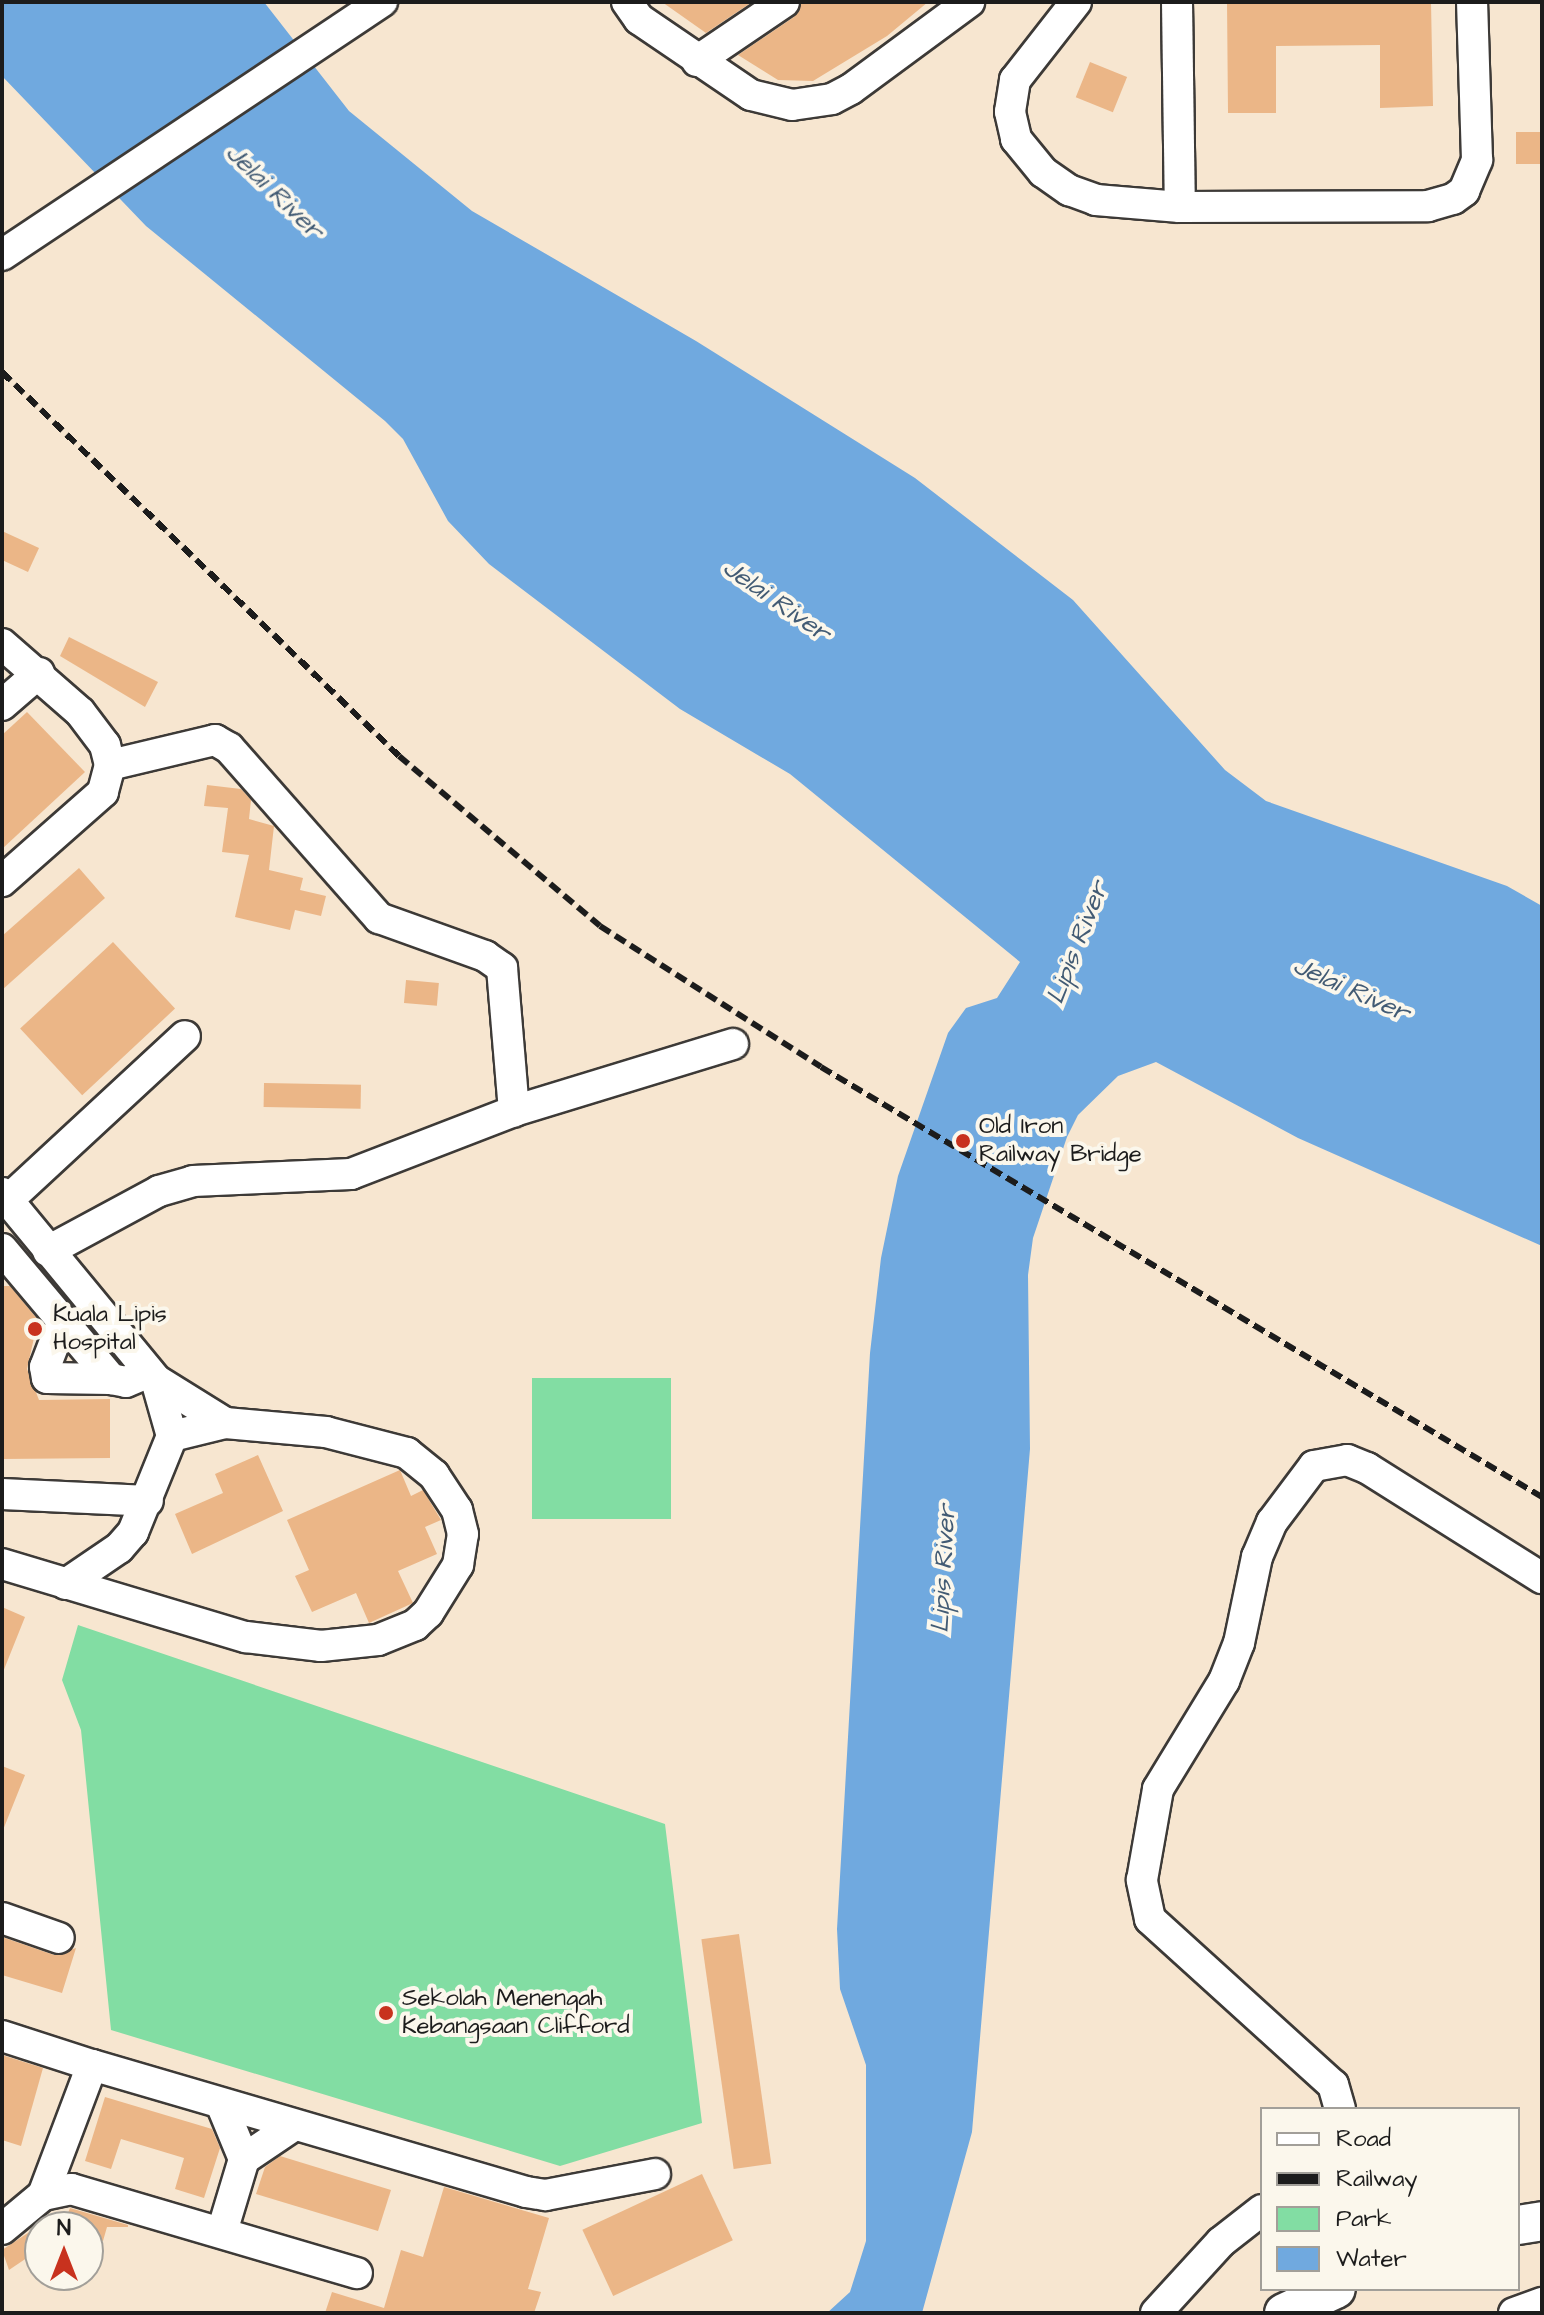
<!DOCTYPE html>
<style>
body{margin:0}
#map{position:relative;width:1544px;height:2315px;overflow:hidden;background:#f7e6d0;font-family:"Architects Daughter",sans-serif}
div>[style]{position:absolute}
.green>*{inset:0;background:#82dda3;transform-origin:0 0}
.water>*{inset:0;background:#70a9df}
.building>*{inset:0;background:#ebb687;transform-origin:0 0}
.roads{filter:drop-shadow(2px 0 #3d3a37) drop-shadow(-2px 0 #3d3a37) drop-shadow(0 2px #3d3a37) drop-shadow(0 -2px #3d3a37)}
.minor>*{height:30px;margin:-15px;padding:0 15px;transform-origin:15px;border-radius:15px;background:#fff}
.major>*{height:38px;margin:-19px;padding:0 19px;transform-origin:19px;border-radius:19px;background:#fff}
.rail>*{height:6px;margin-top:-3px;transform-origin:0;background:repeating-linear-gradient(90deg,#1c1c1c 0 12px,transparent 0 18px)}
.dots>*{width:22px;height:22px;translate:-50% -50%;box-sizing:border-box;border:4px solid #fbf7ec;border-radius:50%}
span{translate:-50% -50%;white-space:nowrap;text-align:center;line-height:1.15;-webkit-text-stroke:8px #fbf7ec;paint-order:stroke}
.poi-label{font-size:24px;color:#1c1c1c}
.left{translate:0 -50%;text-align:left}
.water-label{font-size:26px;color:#425b74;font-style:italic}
.frame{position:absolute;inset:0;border:4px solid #1c1c1c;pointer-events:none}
.legend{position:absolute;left:1260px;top:2107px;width:260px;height:184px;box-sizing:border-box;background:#fbf7ec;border:2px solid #a29f99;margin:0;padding:10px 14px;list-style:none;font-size:24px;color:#1c1c1c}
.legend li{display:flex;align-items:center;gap:16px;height:40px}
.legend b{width:40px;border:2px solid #a29f99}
.north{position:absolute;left:24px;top:2211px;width:80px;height:80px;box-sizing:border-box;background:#fbf7ec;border:2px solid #a29f99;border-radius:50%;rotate:0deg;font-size:22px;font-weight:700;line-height:32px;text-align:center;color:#1c1c1c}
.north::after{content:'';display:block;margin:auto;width:28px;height:36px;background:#c8321e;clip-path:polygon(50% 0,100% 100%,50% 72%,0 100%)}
</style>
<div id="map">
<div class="green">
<i style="left:671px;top:1378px;width:141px;height:139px;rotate:90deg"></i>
<i style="clip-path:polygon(78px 1625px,665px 1824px,702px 2123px,560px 2166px,111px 2030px,81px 1730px,62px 1680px)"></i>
</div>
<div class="water">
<i style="clip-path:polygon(2px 2px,264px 2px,349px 111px,472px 211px,696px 341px,915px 478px,1073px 600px,1225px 770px,1266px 801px,1507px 886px,1542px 906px,1542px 1246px,1298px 1138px,1156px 1062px,1118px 1076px,1078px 1115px,1067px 1137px,1033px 1238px,1028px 1275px,1030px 1449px,972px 2132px,922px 2313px,827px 2313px,850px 2292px,866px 2241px,866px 2065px,840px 1989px,837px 1929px,870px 1353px,881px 1258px,898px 1176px,948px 1033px,966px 1008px,997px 998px,1020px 962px,790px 774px,680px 709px,489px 564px,448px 521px,403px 439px,385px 421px,146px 226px,2px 76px)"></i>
</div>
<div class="building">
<i style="clip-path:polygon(662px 2px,752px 2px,706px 33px)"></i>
<i style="clip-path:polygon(802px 2px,928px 2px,887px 36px,813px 81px,778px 80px,738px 55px,794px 17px)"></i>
<i style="clip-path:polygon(1227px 2px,1431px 2px,1433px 106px,1380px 108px,1380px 45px,1276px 46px,1276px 113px,1228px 113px)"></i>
<i style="left:1090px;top:62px;width:40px;height:38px;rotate:22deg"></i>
<i style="left:1516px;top:132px;width:26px;height:32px"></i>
<i style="clip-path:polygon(2px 531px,39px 548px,28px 572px,2px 560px)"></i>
<i style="clip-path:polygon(69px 637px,158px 682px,145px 707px,60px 656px)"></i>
<i style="clip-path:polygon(27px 712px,85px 772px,2px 849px,2px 735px)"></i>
<i style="clip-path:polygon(207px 785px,241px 789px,251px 800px,249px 819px,274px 826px,269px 870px,303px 878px,300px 890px,326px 896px,321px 916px,295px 910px,290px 930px,235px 917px,249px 855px,222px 852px,228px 808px,204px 806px)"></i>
<i style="clip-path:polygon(79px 868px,105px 898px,2px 990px,2px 936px)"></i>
<i style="left:113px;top:942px;width:91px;height:127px;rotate:47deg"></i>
<i style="left:406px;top:980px;width:33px;height:23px;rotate:5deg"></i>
<i style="left:264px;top:1083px;width:97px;height:24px;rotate:1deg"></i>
<i style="clip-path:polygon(2px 1286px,10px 1286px,38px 1320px,27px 1369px,39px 1400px,110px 1399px,110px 1458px,2px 1459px)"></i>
<i style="clip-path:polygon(258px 1455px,283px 1511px,192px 1554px,175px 1514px,223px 1493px,215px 1474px)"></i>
<i style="clip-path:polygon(400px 1470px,411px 1496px,423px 1490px,441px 1520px,425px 1527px,437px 1554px,398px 1571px,413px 1603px,369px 1623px,356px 1593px,312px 1612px,295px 1576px,309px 1570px,287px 1520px)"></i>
<i style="clip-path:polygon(2px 1607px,25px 1617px,3px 1672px,2px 1672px)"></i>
<i style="clip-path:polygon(2px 1766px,25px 1775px,3px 1830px,2px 1829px)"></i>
<i style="left:739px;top:1934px;width:232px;height:38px;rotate:82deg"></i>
<i style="clip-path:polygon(2px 1937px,54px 1955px,76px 1948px,62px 1993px,2px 1975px)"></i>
<i style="clip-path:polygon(2px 2055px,43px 2068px,21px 2146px,2px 2140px)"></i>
<i style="clip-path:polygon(105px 2097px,212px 2129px,220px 2148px,204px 2198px,175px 2189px,184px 2158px,121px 2139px,111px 2169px,85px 2161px)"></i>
<i style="clip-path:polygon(280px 2156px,391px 2190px,378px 2231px,256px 2194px,265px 2167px)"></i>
<i style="left:702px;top:2174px;width:73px;height:132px;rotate:65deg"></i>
<i style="clip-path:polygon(444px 2187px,549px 2218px,528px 2289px,541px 2292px,534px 2313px,325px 2313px,332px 2292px,384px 2308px,401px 2250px,423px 2257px)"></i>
<i style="clip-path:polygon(70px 2208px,128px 2225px,128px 2227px,107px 2227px,103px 2241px,88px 2236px,88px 2227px,62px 2227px)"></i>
<i style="clip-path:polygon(40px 2225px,40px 2249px,9px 2270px,2px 2250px)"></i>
</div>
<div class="roads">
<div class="minor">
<i style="left:627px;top:2px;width:21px;rotate:55deg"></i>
<i style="left:639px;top:19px;width:135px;rotate:34.2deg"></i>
<i style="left:751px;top:95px;width:42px;rotate:13.7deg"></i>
<i style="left:792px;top:105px;width:40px;rotate:-8.5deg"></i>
<i style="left:832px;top:99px;width:21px;rotate:-28deg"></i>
<i style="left:851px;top:89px;width:147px;rotate:-36.4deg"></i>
<i style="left:1076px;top:2px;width:99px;rotate:128deg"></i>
<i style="left:1015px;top:80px;width:32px;rotate:99deg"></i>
<i style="left:1010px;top:112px;width:28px;rotate:77deg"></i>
<i style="left:1016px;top:139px;width:43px;rotate:50.7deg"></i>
<i style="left:1043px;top:172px;width:32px;rotate:35deg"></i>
<i style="left:1069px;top:190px;width:29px;rotate:20deg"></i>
<i style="left:1096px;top:200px;width:84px;rotate:4.8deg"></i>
<i style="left:1180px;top:207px;width:248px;rotate:-0.2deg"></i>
<i style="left:1428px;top:206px;width:26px;rotate:-16deg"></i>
<i style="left:1453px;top:199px;width:14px;rotate:-36deg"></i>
<i style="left:1464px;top:191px;width:34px;rotate:-67deg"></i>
<i style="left:1477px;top:160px;width:158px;rotate:-91.8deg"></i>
<i style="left:1177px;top:2px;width:205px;rotate:89.2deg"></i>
<i style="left:697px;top:61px;width:105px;rotate:-34.1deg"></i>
<i style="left:2px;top:255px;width:457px;rotate:-33.7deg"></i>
<i style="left:2px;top:644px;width:103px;rotate:41.1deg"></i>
<i style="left:80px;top:712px;width:41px;rotate:52.9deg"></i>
<i style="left:105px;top:745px;width:21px;rotate:76deg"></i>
<i style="left:110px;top:765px;width:28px;rotate:105deg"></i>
<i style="left:103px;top:792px;width:135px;rotate:138.6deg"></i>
<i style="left:2px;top:705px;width:49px;rotate:-40.9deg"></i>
<i style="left:110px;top:765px;width:108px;rotate:-13.4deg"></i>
<i style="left:215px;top:740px;width:16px;rotate:30deg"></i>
<i style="left:229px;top:748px;width:227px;rotate:48.6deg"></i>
<i style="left:379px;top:918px;width:113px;rotate:19.7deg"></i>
<i style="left:485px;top:956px;width:21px;rotate:35deg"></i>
<i style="left:502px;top:968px;width:144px;rotate:85.2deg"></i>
<i style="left:2px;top:1193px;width:242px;rotate:50.5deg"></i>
<i style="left:156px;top:1380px;width:58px;rotate:74.1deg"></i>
<i style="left:172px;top:1436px;width:104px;rotate:112.1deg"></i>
<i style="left:133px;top:1532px;width:21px;rotate:131deg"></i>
<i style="left:119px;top:1548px;width:64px;rotate:145.8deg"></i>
<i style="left:8px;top:1200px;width:241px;rotate:-42.8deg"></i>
<i style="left:2px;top:1249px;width:170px;rotate:50deg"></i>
<i style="left:111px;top:1379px;width:15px;rotate:11deg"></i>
<i style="left:126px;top:1382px;width:25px;rotate:-23deg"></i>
<i style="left:48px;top:1251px;width:126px;rotate:-28.4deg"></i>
<i style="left:159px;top:1191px;width:35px;rotate:-16deg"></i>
<i style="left:193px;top:1181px;width:158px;rotate:-2.5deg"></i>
<i style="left:351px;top:1174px;width:175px;rotate:-21.1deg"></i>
<i style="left:514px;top:1111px;width:229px;rotate:-17deg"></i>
<i style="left:62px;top:1323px;width:47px;rotate:111.1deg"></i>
<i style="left:45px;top:1367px;width:11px;rotate:80deg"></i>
<i style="left:47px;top:1378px;width:64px;rotate:0.9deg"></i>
<i style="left:156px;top:1380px;width:81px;rotate:31.9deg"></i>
<i style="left:2px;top:1494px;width:146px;rotate:2.7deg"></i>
<i style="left:2px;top:1564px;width:255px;rotate:16.7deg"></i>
<i style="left:246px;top:1637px;width:76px;rotate:6.8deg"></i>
<i style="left:321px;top:1646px;width:57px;rotate:-6deg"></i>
<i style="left:378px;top:1640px;width:40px;rotate:-22deg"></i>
<i style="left:415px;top:1625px;width:18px;rotate:-43deg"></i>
<i style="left:428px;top:1613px;width:57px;rotate:-58deg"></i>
<i style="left:458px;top:1565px;width:31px;rotate:-81deg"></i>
<i style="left:463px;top:1534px;width:25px;rotate:-104deg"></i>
<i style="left:457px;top:1510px;width:42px;rotate:-123.3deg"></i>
<i style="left:434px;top:1475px;width:35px;rotate:-141deg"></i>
<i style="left:407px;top:1453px;width:84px;rotate:-165.5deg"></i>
<i style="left:326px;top:1432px;width:101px;rotate:-174.9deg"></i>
<i style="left:225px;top:1423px;width:55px;rotate:166.2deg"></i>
<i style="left:2px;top:1918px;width:60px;rotate:19.3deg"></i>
<i style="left:2px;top:2036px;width:95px;rotate:17.9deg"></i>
<i style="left:222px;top:2106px;width:57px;rotate:67.5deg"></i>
<i style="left:244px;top:2159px;width:76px;rotate:106.8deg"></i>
<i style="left:1340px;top:2109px;width:25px;rotate:-106deg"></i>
<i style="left:1333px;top:2085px;width:247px;rotate:-137.8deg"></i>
<i style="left:1150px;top:1919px;width:40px;rotate:-102deg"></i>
<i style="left:1142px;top:1880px;width:92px;rotate:-80deg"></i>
<i style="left:1158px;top:1789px;width:127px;rotate:-58.6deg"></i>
<i style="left:1224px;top:1681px;width:41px;rotate:-68.5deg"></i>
<i style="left:1239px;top:1643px;width:88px;rotate:-78.2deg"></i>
<i style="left:1257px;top:1557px;width:38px;rotate:-67deg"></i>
<i style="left:1272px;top:1522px;width:70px;rotate:-53.1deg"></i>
<i style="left:1314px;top:1466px;width:34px;rotate:-10deg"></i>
<i style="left:1347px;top:1460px;width:22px;rotate:22deg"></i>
<i style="left:1367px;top:1468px;width:207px;rotate:32.2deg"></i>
<i style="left:244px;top:2159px;width:59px;rotate:-34deg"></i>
<i style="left:43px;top:2195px;width:139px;rotate:-69.3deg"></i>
<i style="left:92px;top:2065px;width:452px;rotate:16.3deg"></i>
<i style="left:526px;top:2192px;width:20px;rotate:9deg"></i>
<i style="left:546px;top:2195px;width:111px;rotate:-10.9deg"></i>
<i style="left:2px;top:2229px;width:53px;rotate:-39.7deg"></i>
<i style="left:43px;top:2195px;width:29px;rotate:-12deg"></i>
<i style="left:71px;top:2189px;width:298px;rotate:16.4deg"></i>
<i style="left:1156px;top:2313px;width:96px;rotate:-47.5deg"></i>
<i style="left:1221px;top:2242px;width:52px;rotate:-38deg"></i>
<i style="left:1514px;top:2313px;width:30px;rotate:-20deg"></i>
</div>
<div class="major">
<i style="left:1518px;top:2225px;width:24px;rotate:-9deg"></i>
<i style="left:1284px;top:2313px;width:57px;rotate:-24.8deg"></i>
</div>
</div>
<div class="rail">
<i style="left:2px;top:372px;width:552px;rotate:44.05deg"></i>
<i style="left:399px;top:756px;width:263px;rotate:40.2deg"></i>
<i style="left:600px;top:926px;width:262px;rotate:32.5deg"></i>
<i style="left:821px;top:1067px;width:839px;rotate:30.81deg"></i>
</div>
<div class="dots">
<i style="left:963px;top:1141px;background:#c8321e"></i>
<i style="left:35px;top:1329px;background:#c8321e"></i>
<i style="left:386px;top:2013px;background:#c8321e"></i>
</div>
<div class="poi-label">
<span class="left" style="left:979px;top:1141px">Old Iron<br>Railway Bridge</span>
<span class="left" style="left:53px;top:1329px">Kuala Lipis<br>Hospital</span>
<span class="left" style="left:402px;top:2013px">Sekolah Menengah<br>Kebangsaan Clifford</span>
</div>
<div class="water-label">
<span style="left:274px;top:192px;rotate:44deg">Jelai River</span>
<span style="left:776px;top:601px;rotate:35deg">Jelai River</span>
<span style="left:1078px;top:943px;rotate:-69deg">Lipis River</span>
<span style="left:1351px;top:990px;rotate:24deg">Jelai River</span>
<span style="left:944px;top:1569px;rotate:-87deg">Lipis River</span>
</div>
<div class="frame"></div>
<ul class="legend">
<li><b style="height:10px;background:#fff"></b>Road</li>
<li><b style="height:10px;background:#1c1c1c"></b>Railway</li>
<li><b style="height:22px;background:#82dda3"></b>Park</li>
<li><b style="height:22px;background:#70a9df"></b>Water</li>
</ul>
<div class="north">N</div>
</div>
